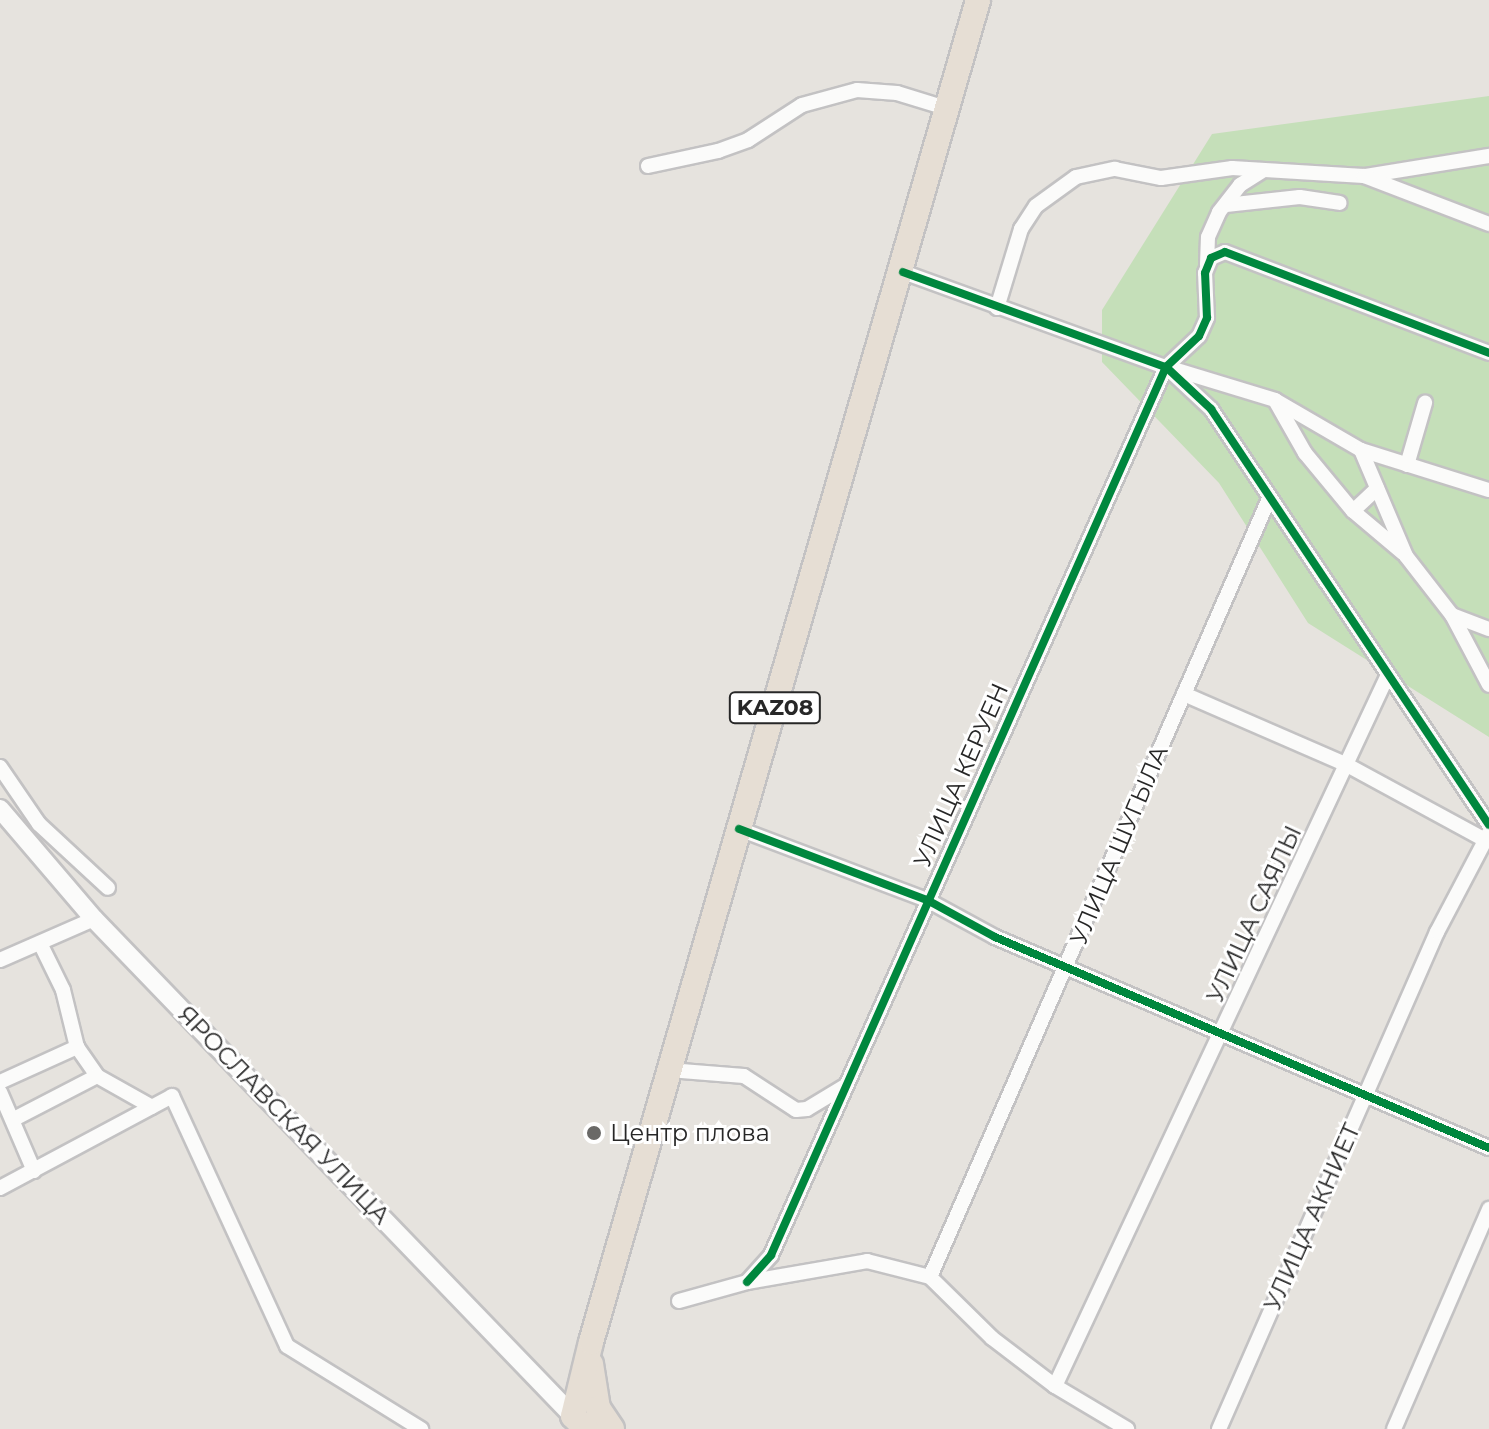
<!DOCTYPE html>
<meta charset="utf-8">
<style>
body{margin:0}
#map{position:relative;width:1489px;height:1429px;overflow:hidden;background:#e6e3de;font-family:Montserrat,sans-serif}
div>[style]{position:absolute}
.green>*{inset:0;background:#c5dfb9}
.roads{filter:drop-shadow(2px 0 #c3c2c3) drop-shadow(-2px 0 #c3c2c3) drop-shadow(0 2px #c3c2c3) drop-shadow(0 -2px #c3c2c3)}
.street>*{height:14px;margin:-7px;padding:0 7px;transform-origin:7px;border-radius:7px;background:#fbfbfa}
.secondary>*{height:18px;margin:-9px;padding:0 9px;transform-origin:9px;border-radius:9px;background:#fbfbfa}
.highway>*{height:24px;margin:-12px;padding:0 12px;transform-origin:12px;border-radius:12px;background:#e6ded4}
.cycleway>*{height:8px;margin:-4px;padding:0 4px;transform-origin:4px;border-radius:4px;background:#00873e}
.dots>*{width:22px;height:22px;translate:-50% -50%;box-sizing:border-box;border:4px solid #fff;border-radius:50%}
span{translate:-50% -50%;white-space:nowrap;text-align:center;line-height:1.15;-webkit-text-stroke:6px #fff;paint-order:stroke}
.shield-label span{padding:2px 6px;background:#fff;border:2px solid;border-radius:6px;-webkit-text-stroke-width:0}
.shield-label{font-size:22px;color:#272727;font-weight:700}
.street-label{font-size:24px;color:#272727}
.poi-label{font-size:24px;color:#272727}
.left{translate:0 -50%;text-align:left}
</style>
<div id="map">
<div class="green">
<i style="clip-path:polygon(1489px 96px,1489px 737px,1308px 623px,1219px 483px,1102px 362px,1102px 310px,1212px 134px)"></i>
</div>
<div class="roads">
<div class="street">
<i style="left:648px;top:166px;width:72px;rotate:-12.1deg"></i>
<i style="left:718px;top:151px;width:32px;rotate:-20deg"></i>
<i style="left:748px;top:140px;width:64px;rotate:-32.9deg"></i>
<i style="left:802px;top:105px;width:57px;rotate:-15.3deg"></i>
<i style="left:857px;top:90px;width:40px;rotate:4.3deg"></i>
<i style="left:897px;top:93px;width:54px;rotate:17.1deg"></i>
<i style="left:1365px;top:176px;width:126px;rotate:-9.2deg"></i>
<i style="left:1226px;top:205px;width:74px;rotate:-6.2deg"></i>
<i style="left:1300px;top:197px;width:40px;rotate:8.5deg"></i>
<i style="left:1207px;top:265px;width:28px;rotate:-88deg"></i>
<i style="left:1208px;top:237px;width:27px;rotate:-66deg"></i>
<i style="left:1219px;top:212px;width:34px;rotate:-52deg"></i>
<i style="left:1240px;top:185px;width:28px;rotate:-32deg"></i>
<i style="left:903px;top:272px;width:280px;rotate:19.9deg"></i>
<i style="left:1166px;top:367px;width:62px;rotate:43deg"></i>
<i style="left:1211px;top:409px;width:500px;rotate:56.25deg"></i>
<i style="left:997px;top:308px;width:83px;rotate:-73.1deg"></i>
<i style="left:1021px;top:229px;width:27px;rotate:-57deg"></i>
<i style="left:1036px;top:206px;width:49px;rotate:-35.9deg"></i>
<i style="left:1076px;top:177px;width:40px;rotate:-12deg"></i>
<i style="left:1115px;top:169px;width:47px;rotate:11.1deg"></i>
<i style="left:1161px;top:178px;width:72px;rotate:-8deg"></i>
<i style="left:1232px;top:168px;width:132px;rotate:3.5deg"></i>
<i style="left:1364px;top:176px;width:134px;rotate:21deg"></i>
<i style="left:1170px;top:368px;width:110px;rotate:16.9deg"></i>
<i style="left:1275px;top:400px;width:99px;rotate:30.2deg"></i>
<i style="left:1361px;top:450px;width:134px;rotate:17.4deg"></i>
<i style="left:1276px;top:402px;width:59px;rotate:60.4deg"></i>
<i style="left:1305px;top:453px;width:75px;rotate:50.4deg"></i>
<i style="left:1353px;top:511px;width:33px;rotate:-43deg"></i>
<i style="left:1361px;top:450px;width:115px;rotate:67deg"></i>
<i style="left:1406px;top:556px;width:75px;rotate:52.1deg"></i>
<i style="left:1452px;top:615px;width:79px;rotate:62.1deg"></i>
<i style="left:1407px;top:465px;width:65px;rotate:-73.8deg"></i>
<i style="left:1353px;top:511px;width:65px;rotate:40deg"></i>
<i style="left:1452px;top:615px;width:40px;rotate:21deg"></i>
<i style="left:1184px;top:694px;width:178px;rotate:23.5deg"></i>
<i style="left:1347px;top:765px;width:157px;rotate:28.5deg"></i>
<i style="left:0;top:767px;width:69px;rotate:55.6deg"></i>
<i style="left:39px;top:824px;width:94px;rotate:42.8deg"></i>
<i style="left:739px;top:829px;width:201px;rotate:20.7deg"></i>
<i style="left:927px;top:900px;width:77px;rotate:28.6deg"></i>
<i style="left:995px;top:937px;width:537px;rotate:23.13deg"></i>
<i style="left:40px;top:943px;width:52px;rotate:63.9deg"></i>
<i style="left:63px;top:990px;width:59px;rotate:76.2deg"></i>
<i style="left:0;top:960px;width:103px;rotate:-23.6deg"></i>
<i style="left:669px;top:1070px;width:75px;rotate:4.6deg"></i>
<i style="left:744px;top:1076px;width:62px;rotate:33.2deg"></i>
<i style="left:796px;top:1110px;width:11px;rotate:-5deg"></i>
<i style="left:807px;top:1109px;width:44px;rotate:-31.2deg"></i>
<i style="left:0;top:1082px;width:85px;rotate:-24.4deg"></i>
<i style="left:77px;top:1047px;width:35px;rotate:55deg"></i>
<i style="left:97px;top:1076px;width:63px;rotate:29.4deg"></i>
<i style="left:0;top:1092px;width:86px;rotate:66.7deg"></i>
<i style="left:14px;top:1119px;width:93px;rotate:-27.4deg"></i>
<i style="left:0;top:1188px;width:195px;rotate:-28.1deg"></i>
<i style="left:172px;top:1096px;width:275px;rotate:65.3deg"></i>
<i style="left:287px;top:1346px;width:158px;rotate:31.8deg"></i>
<i style="left:930px;top:1277px;width:846px;rotate:-66.46deg"></i>
<i style="left:747px;top:1282px;width:36px;rotate:-48deg"></i>
<i style="left:771px;top:1255px;width:972px;rotate:-66.02deg"></i>
<i style="left:1166px;top:367px;width:45px;rotate:-43.2deg"></i>
<i style="left:1199px;top:336px;width:20px;rotate:-66deg"></i>
<i style="left:1207px;top:318px;width:45px;rotate:-92.5deg"></i>
<i style="left:1205px;top:273px;width:16px;rotate:-68deg"></i>
<i style="left:1211px;top:258px;width:15px;rotate:-23deg"></i>
<i style="left:1225px;top:252px;width:283px;rotate:20.9deg"></i>
<i style="left:679px;top:1301px;width:71px;rotate:-15.6deg"></i>
<i style="left:747px;top:1282px;width:122px;rotate:-9.9deg"></i>
<i style="left:867px;top:1261px;width:65px;rotate:14.3deg"></i>
<i style="left:930px;top:1277px;width:87px;rotate:44.5deg"></i>
<i style="left:992px;top:1338px;width:79px;rotate:37.3deg"></i>
<i style="left:1055px;top:1386px;width:84px;rotate:30.8deg"></i>
<i style="left:1055px;top:1386px;width:783px;rotate:-64.91deg"></i>
<i style="left:1219px;top:1429px;width:543px;rotate:-66.32deg"></i>
<i style="left:1437px;top:932px;width:112px;rotate:-62.3deg"></i>
<i style="left:1394px;top:1429px;width:240px;rotate:-66.6deg"></i>
</div>
<div class="secondary">
<i style="left:0;top:809px;width:145px;rotate:49.5deg"></i>
<i style="left:94px;top:919px;width:690px;rotate:46.06deg"></i>
</div>
<div class="highway">
<i style="left:591px;top:1364px;width:45px;rotate:81deg"></i>
<i style="left:598px;top:1408px;width:25px;rotate:56deg"></i>
<i style="left:586px;top:1429px;width:18px;rotate:-135deg"></i>
<i style="left:573px;top:1416px;width:76px;rotate:-76.3deg"></i>
<i style="left:591px;top:1342px;width:1397px;rotate:-73.91deg"></i>
</div>
</div>
<div class="cycleway">
<i style="left:903px;top:272px;width:280px;rotate:19.9deg"></i>
<i style="left:1166px;top:367px;width:62px;rotate:43deg"></i>
<i style="left:1211px;top:409px;width:500px;rotate:56.25deg"></i>
<i style="left:739px;top:829px;width:201px;rotate:20.7deg"></i>
<i style="left:927px;top:900px;width:77px;rotate:28.6deg"></i>
<i style="left:995px;top:937px;width:537px;rotate:23.13deg"></i>
<i style="left:747px;top:1282px;width:36px;rotate:-48deg"></i>
<i style="left:771px;top:1255px;width:972px;rotate:-66.02deg"></i>
<i style="left:1166px;top:367px;width:45px;rotate:-43.2deg"></i>
<i style="left:1199px;top:336px;width:20px;rotate:-66deg"></i>
<i style="left:1207px;top:318px;width:45px;rotate:-92.5deg"></i>
<i style="left:1205px;top:273px;width:16px;rotate:-68deg"></i>
<i style="left:1211px;top:258px;width:15px;rotate:-23deg"></i>
<i style="left:1225px;top:252px;width:283px;rotate:20.9deg"></i>
</div>
<div class="dots">
<i style="left:594px;top:1133px;background:#6a6967"></i>
</div>
<div class="shield-label">
<span style="left:775px;top:708px">KAZ08</span>
</div>
<div class="street-label">
<span style="left:961px;top:775px;rotate:-66deg">УЛИЦА КЕРУЕН</span>
<span style="left:1119px;top:845px;rotate:-67deg">УЛИЦА ШУГЫЛА</span>
<span style="left:1254px;top:914px;rotate:-65deg">УЛИЦА САЯЛЫ</span>
<span style="left:284px;top:1115px;rotate:46deg">ЯРОСЛАВСКАЯ УЛИЦА</span>
<span style="left:1312px;top:1217px;rotate:-66deg">УЛИЦА АКНИЕТ</span>
</div>
<div class="poi-label">
<span class="left" style="left:610px;top:1133px">Центр плова</span>
</div>
</div>
